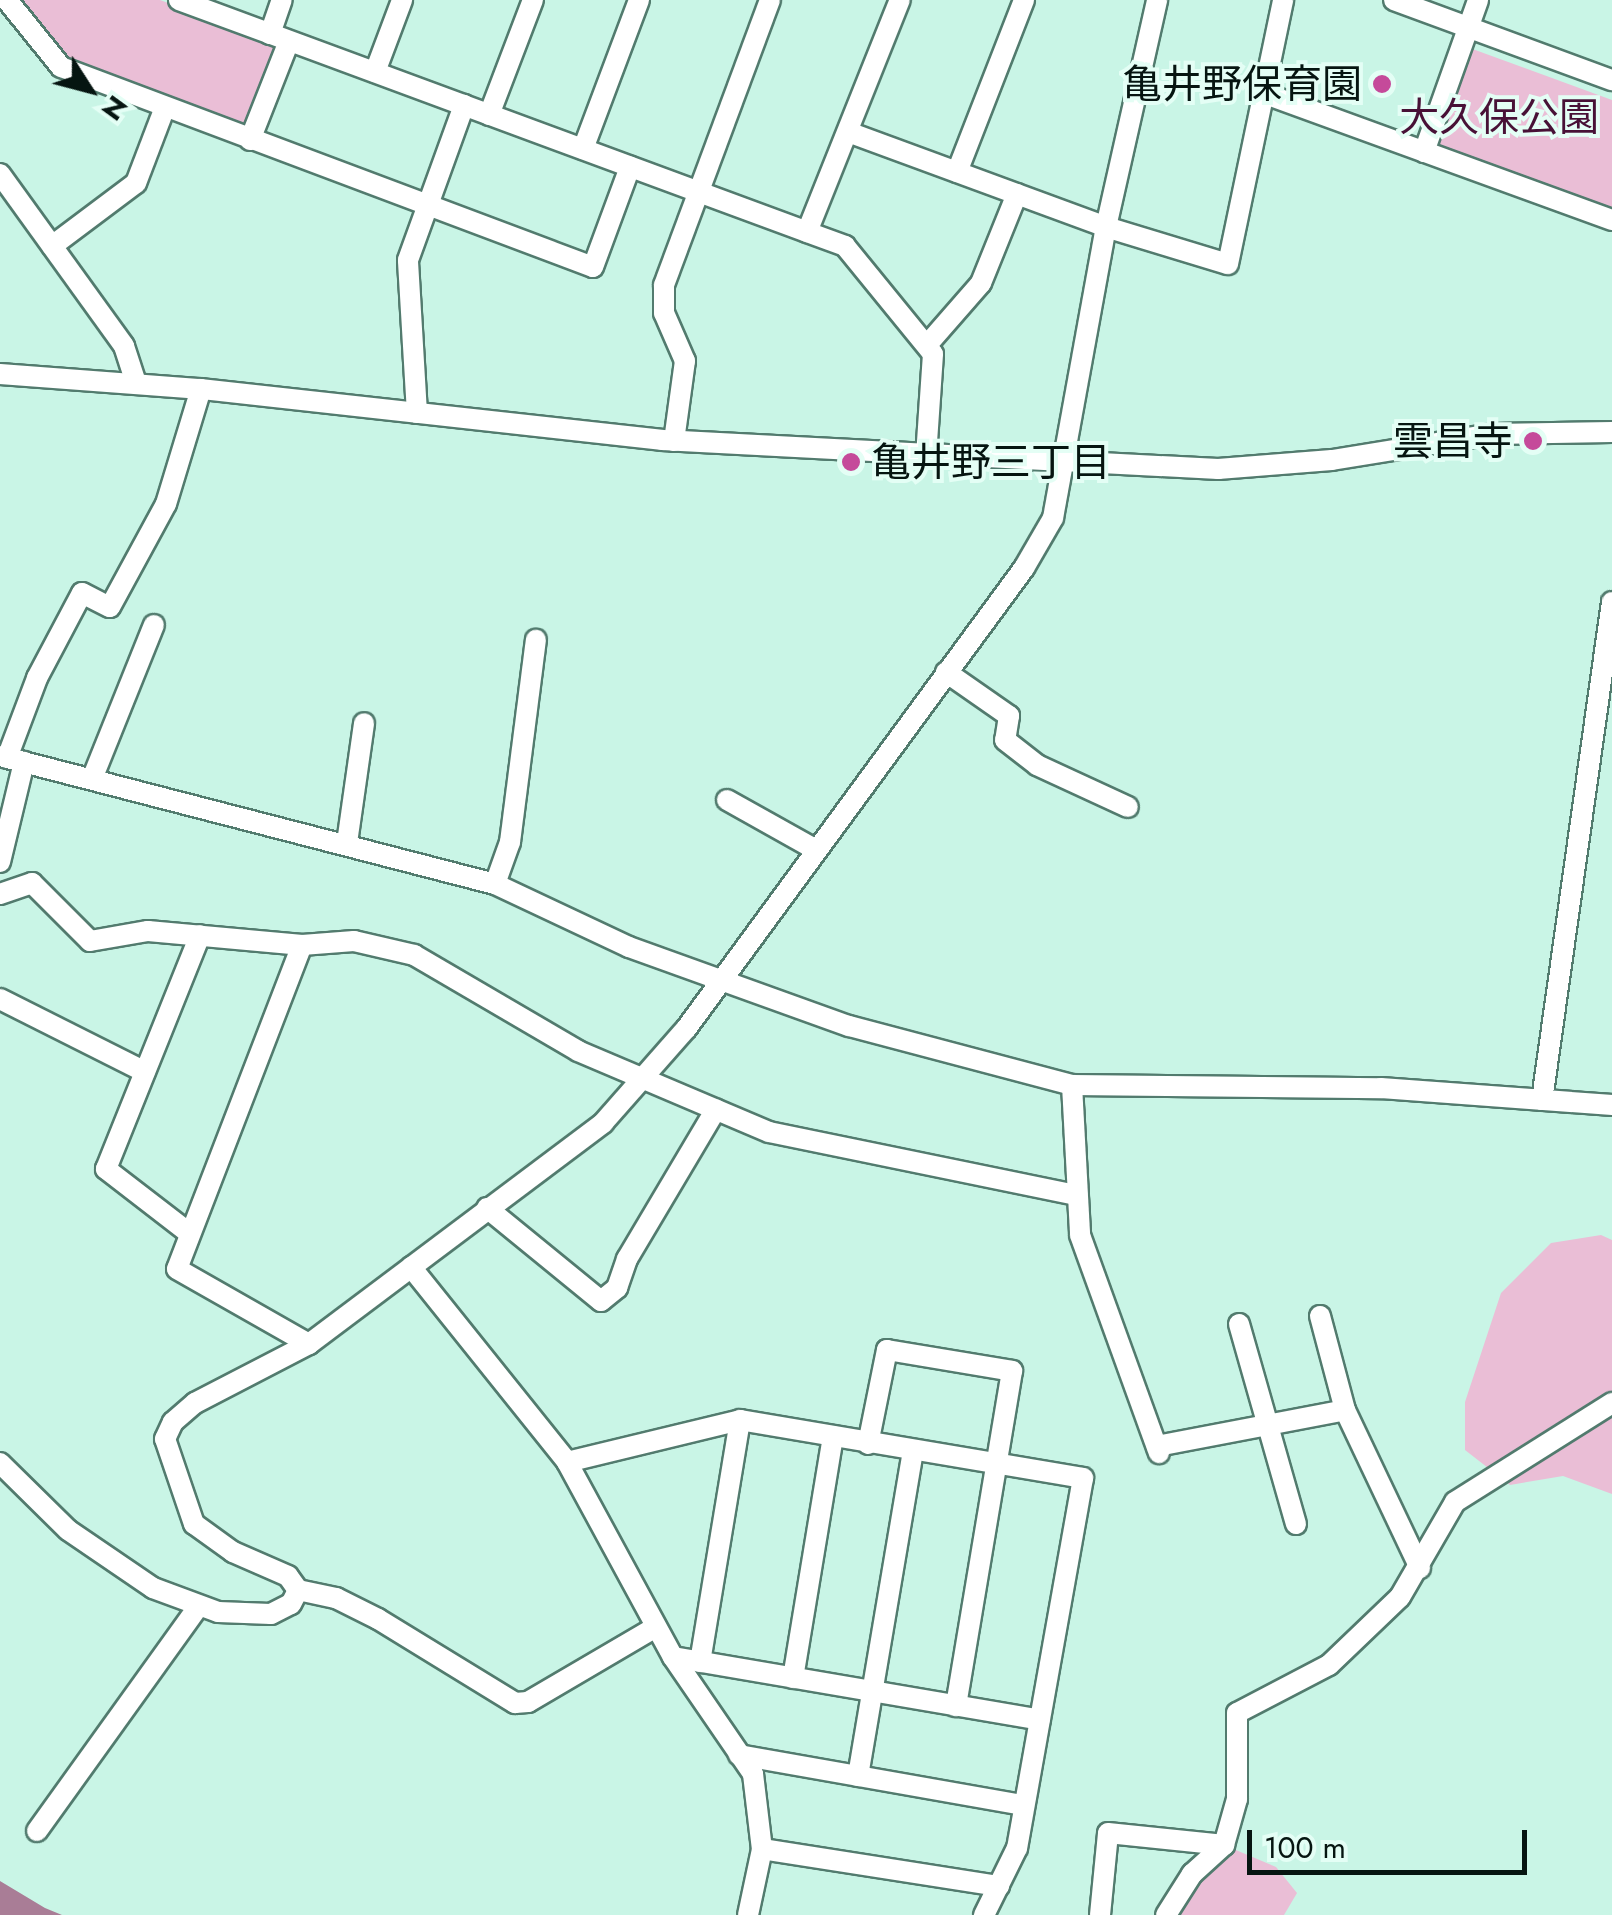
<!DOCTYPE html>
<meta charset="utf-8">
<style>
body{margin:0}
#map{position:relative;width:1612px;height:1915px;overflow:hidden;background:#c9f5e6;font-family:Jost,"Noto Sans JP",sans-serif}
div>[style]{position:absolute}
.green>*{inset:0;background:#eabed6}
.water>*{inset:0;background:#a97d96}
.roads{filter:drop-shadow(2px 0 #527b6e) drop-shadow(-2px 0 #527b6e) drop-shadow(0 2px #527b6e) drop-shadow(0 -2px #527b6e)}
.minor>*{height:20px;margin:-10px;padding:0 10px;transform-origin:10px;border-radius:10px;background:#fff}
.dots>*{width:28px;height:28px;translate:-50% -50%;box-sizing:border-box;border:5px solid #e4fef5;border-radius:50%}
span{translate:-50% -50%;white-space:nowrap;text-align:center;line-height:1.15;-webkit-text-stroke:8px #e4fef5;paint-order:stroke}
.poi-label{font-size:40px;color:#061511}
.right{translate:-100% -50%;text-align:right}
.left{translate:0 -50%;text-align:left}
.park-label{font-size:40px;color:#481136}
.north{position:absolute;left:40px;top:40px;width:100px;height:100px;-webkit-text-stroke:8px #e4fef5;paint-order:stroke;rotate:126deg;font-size:28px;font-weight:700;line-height:40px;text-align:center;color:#061511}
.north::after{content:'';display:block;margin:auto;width:35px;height:45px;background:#061511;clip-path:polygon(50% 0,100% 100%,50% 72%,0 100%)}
.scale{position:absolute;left:1247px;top:1830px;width:280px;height:45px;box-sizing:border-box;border:5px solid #061511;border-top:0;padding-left:12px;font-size:30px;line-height:35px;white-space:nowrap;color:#061511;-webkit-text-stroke:8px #e4fef5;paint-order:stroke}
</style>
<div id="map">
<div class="green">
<i style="clip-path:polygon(15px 0,160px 0,281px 45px,248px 131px,65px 61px)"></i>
<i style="clip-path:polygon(1467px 47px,1612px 100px,1612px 217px,1426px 150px)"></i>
<i style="clip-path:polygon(1601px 1235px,1612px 1240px,1612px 1494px,1563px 1476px,1510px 1485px,1465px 1450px,1465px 1402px,1501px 1293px,1551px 1243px)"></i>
<i style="clip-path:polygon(1224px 1845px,1276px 1867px,1297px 1893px,1284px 1915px,1166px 1915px)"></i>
</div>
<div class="water">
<i style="clip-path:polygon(0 1881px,45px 1908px,62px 1915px,0 1915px)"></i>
</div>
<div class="roads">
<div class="minor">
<i style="left:7px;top:0;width:86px;rotate:51.1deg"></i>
<i style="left:61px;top:67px;width:568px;rotate:20.6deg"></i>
<i style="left:593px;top:267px;width:107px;rotate:-69.7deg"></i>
<i style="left:179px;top:0;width:710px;rotate:20.27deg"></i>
<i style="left:845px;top:246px;width:139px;rotate:50.8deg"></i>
<i style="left:933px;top:354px;width:102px;rotate:93.9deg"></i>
<i style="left:1394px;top:0;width:232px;rotate:20.2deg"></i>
<i style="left:270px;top:34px;width:36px;rotate:-71deg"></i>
<i style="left:375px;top:72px;width:77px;rotate:-69.4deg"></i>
<i style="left:1263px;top:93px;width:371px;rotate:20deg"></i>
<i style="left:489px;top:115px;width:123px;rotate:-69.1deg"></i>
<i style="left:851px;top:133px;width:272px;rotate:20.2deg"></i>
<i style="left:1106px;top:227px;width:127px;rotate:16.9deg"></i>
<i style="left:1228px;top:264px;width:270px;rotate:-78.2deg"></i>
<i style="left:250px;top:140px;width:106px;rotate:-68.5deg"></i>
<i style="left:583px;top:149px;width:159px;rotate:-69.4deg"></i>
<i style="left:1424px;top:152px;width:161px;rotate:-70.4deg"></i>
<i style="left:957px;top:172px;width:185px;rotate:-68.7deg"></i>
<i style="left:0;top:174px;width:212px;rotate:54.2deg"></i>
<i style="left:124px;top:346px;width:39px;rotate:72deg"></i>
<i style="left:807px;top:232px;width:250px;rotate:-68.2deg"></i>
<i style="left:52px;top:246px;width:105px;rotate:-36.9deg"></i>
<i style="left:136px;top:183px;width:81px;rotate:-69.1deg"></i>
<i style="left:927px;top:345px;width:82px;rotate:-48.9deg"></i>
<i style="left:981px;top:283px;width:96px;rotate:-68deg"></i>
<i style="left:0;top:374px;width:202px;rotate:4.3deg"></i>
<i style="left:201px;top:389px;width:464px;rotate:6.3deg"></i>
<i style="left:662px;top:440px;width:557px;rotate:2.99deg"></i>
<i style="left:1218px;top:469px;width:114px;rotate:-4.5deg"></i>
<i style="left:1332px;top:460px;width:163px;rotate:-9.2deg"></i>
<i style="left:1493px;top:434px;width:119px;rotate:-1deg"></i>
<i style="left:417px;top:413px;width:153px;rotate:-93.4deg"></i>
<i style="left:408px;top:260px;width:165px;rotate:-70.1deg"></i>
<i style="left:674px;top:441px;width:81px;rotate:-82.2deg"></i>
<i style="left:685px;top:361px;width:52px;rotate:-113.6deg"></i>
<i style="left:664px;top:313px;width:28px;rotate:-90deg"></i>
<i style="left:664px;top:285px;width:304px;rotate:-69.6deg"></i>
<i style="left:946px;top:672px;width:77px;rotate:34.9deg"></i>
<i style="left:1009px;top:716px;width:24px;rotate:99deg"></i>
<i style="left:1005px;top:740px;width:41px;rotate:38deg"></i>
<i style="left:1037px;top:765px;width:100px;rotate:24.8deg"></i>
<i style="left:0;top:756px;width:511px;rotate:14.5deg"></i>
<i style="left:495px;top:884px;width:148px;rotate:25.2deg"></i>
<i style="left:629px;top:947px;width:234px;rotate:19.8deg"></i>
<i style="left:849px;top:1026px;width:231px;rotate:14.8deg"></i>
<i style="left:1072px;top:1085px;width:309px;rotate:0.6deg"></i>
<i style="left:1381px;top:1088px;width:232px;rotate:4.2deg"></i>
<i style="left:7px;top:758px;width:85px;rotate:-69.4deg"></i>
<i style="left:37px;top:678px;width:96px;rotate:-62.1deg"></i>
<i style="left:82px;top:593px;width:31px;rotate:27deg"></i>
<i style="left:110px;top:607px;width:117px;rotate:-61.5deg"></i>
<i style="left:166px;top:504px;width:120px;rotate:-73.1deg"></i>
<i style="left:92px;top:779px;width:166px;rotate:-68.1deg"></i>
<i style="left:727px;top:800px;width:98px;rotate:29.2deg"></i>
<i style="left:347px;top:843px;width:121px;rotate:-81.9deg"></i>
<i style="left:0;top:862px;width:103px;rotate:-76.5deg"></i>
<i style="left:495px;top:884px;width:45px;rotate:-70.3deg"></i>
<i style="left:510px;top:842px;width:204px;rotate:-82.7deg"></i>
<i style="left:0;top:894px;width:34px;rotate:-19deg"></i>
<i style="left:32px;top:883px;width:82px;rotate:45deg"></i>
<i style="left:90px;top:941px;width:59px;rotate:-9.8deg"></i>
<i style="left:148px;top:931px;width:155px;rotate:5.2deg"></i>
<i style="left:302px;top:945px;width:52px;rotate:-4.4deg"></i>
<i style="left:354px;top:941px;width:62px;rotate:13.1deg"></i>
<i style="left:414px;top:955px;width:190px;rotate:30.3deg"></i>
<i style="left:578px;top:1051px;width:207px;rotate:23deg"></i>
<i style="left:769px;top:1132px;width:312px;rotate:11.6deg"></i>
<i style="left:302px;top:945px;width:347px;rotate:111.1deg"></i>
<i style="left:177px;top:1269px;width:152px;rotate:29.6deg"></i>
<i style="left:0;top:999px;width:162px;rotate:26.7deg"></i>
<i style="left:1072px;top:1085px;width:150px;rotate:86.9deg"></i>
<i style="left:1080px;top:1235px;width:232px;rotate:70.1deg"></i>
<i style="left:1542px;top:1100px;width:503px;rotate:-82deg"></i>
<i style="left:487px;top:1208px;width:147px;rotate:39.2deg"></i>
<i style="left:601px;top:1301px;width:21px;rotate:-39deg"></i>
<i style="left:617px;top:1288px;width:31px;rotate:-71deg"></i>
<i style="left:627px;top:1259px;width:174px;rotate:-59.3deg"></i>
<i style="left:189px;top:1233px;width:105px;rotate:-142.4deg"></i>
<i style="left:106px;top:1169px;width:252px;rotate:-68.1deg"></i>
<i style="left:411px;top:1267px;width:250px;rotate:51.3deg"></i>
<i style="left:567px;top:1462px;width:222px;rotate:61.5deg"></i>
<i style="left:673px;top:1657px;width:142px;rotate:55.6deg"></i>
<i style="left:753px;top:1774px;width:76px;rotate:83.2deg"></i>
<i style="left:762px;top:1849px;width:240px;rotate:8.9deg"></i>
<i style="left:1320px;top:1316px;width:97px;rotate:75.1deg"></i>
<i style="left:1345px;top:1410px;width:175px;rotate:64.6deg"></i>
<i style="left:1239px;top:1324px;width:208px;rotate:74.1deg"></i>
<i style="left:868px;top:1444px;width:96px;rotate:-78.6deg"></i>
<i style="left:887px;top:1350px;width:127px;rotate:9.5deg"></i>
<i style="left:1012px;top:1371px;width:340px;rotate:99.5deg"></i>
<i style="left:1157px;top:1446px;width:191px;rotate:-10.8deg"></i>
<i style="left:567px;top:1462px;width:178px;rotate:-13.6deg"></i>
<i style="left:740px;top:1420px;width:348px;rotate:9.6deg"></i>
<i style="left:1083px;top:1478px;width:376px;rotate:100.1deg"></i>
<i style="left:1017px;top:1848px;width:75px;rotate:116.2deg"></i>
<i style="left:0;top:1463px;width:95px;rotate:44.6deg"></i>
<i style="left:68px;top:1530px;width:103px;rotate:34.3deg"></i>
<i style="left:153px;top:1588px;width:69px;rotate:20.3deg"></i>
<i style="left:218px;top:1612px;width:53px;rotate:2.2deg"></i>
<i style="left:271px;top:1614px;width:22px;rotate:-27deg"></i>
<i style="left:291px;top:1604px;width:16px;rotate:-63deg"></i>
<i style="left:298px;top:1590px;width:17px;rotate:-126deg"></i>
<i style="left:288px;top:1576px;width:60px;rotate:-156.4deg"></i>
<i style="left:233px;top:1552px;width:48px;rotate:-144.3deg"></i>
<i style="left:194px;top:1524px;width:90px;rotate:-108.8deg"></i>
<i style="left:165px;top:1439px;width:19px;rotate:-65deg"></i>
<i style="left:173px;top:1422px;width:29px;rotate:-41deg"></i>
<i style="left:195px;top:1403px;width:128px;rotate:-27.4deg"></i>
<i style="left:309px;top:1344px;width:368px;rotate:-36.9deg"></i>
<i style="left:603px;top:1123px;width:125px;rotate:-48.6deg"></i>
<i style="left:686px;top:1029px;width:572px;rotate:-53.75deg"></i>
<i style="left:1024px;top:568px;width:58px;rotate:-59.9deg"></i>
<i style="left:1053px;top:518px;width:296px;rotate:-79.7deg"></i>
<i style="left:1106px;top:227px;width:233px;rotate:-77.3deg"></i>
<i style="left:298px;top:1590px;width:39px;rotate:12deg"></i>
<i style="left:336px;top:1598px;width:47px;rotate:26.6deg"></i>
<i style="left:378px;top:1619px;width:161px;rotate:31.5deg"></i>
<i style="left:515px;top:1703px;width:13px;rotate:-4deg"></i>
<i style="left:528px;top:1702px;width:148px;rotate:-30.4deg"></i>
<i style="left:673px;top:1657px;width:372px;rotate:9.7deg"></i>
<i style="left:700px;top:1662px;width:245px;rotate:-80.6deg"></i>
<i style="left:793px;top:1678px;width:245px;rotate:-80.6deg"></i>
<i style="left:739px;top:1755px;width:288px;rotate:10deg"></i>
<i style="left:858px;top:1776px;width:330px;rotate:-80.4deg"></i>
<i style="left:37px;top:1831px;width:276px;rotate:-54.3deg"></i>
<i style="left:748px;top:1915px;width:67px;rotate:-78deg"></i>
<i style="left:1100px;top:1915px;width:82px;rotate:-84.4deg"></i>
<i style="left:1108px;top:1833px;width:117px;rotate:5.9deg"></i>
<i style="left:1224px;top:1845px;width:48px;rotate:-74.2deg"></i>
<i style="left:1237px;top:1799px;width:86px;rotate:-90deg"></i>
<i style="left:1237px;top:1713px;width:104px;rotate:-27.6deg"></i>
<i style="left:1329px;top:1665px;width:98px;rotate:-43.8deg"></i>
<i style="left:1400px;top:1597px;width:110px;rotate:-59.9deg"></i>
<i style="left:1455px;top:1502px;width:186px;rotate:-32.2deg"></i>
<i style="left:1166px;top:1915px;width:49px;rotate:-57.6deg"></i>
<i style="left:1192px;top:1874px;width:43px;rotate:-42.2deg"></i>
</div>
</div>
<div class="dots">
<i style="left:1382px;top:84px;background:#c54a9a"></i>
<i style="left:1533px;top:441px;background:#c54a9a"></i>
<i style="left:851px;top:462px;background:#c54a9a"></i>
</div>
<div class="poi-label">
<span class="right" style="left:1362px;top:84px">亀井野保育園</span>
<span class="right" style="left:1513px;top:441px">雲昌寺</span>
<span class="left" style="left:871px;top:462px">亀井野三丁目</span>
</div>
<div class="park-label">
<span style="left:1499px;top:117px">大久保公園</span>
</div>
<div class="north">N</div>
<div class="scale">100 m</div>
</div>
